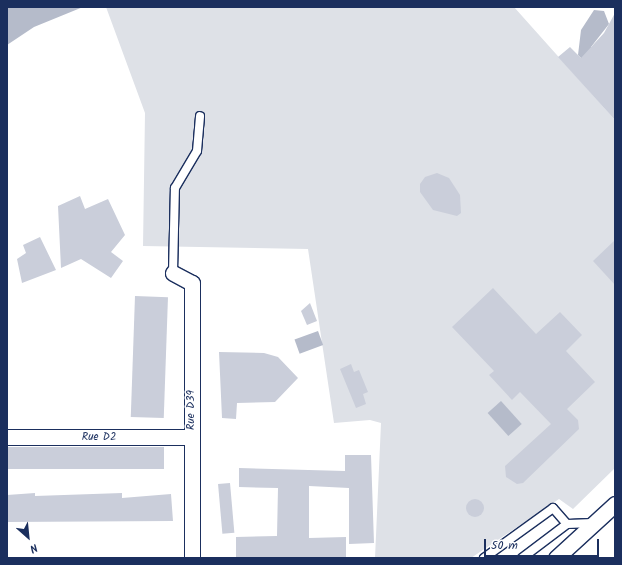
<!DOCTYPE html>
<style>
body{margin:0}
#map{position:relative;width:622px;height:565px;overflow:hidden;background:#fff;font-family:Kalam,sans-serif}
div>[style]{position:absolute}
.green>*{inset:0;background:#dee1e7}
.water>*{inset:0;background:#b5bbca;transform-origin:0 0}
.building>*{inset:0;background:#caceda;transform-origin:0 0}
.round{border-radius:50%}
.roads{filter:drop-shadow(1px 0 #1b2f5e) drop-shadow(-1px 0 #1b2f5e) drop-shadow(0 1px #1b2f5e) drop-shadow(0 -1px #1b2f5e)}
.lane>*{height:8px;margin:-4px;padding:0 4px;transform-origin:4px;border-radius:4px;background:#fff}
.street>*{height:15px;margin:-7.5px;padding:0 7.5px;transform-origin:7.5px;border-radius:7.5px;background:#fff}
span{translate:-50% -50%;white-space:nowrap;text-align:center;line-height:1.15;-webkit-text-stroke:3px #fff;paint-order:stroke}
.street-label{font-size:11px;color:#1b2f5e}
.frame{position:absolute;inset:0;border:8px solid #1b2f5e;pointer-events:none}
.north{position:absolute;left:8px;top:517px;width:40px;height:40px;-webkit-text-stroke:3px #fff;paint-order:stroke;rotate:153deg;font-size:11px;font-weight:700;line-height:16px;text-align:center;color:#1b2f5e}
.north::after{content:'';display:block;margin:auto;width:14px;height:18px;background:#1b2f5e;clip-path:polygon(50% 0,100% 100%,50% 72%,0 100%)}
.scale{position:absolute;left:484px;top:539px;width:115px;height:18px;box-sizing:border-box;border:2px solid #1b2f5e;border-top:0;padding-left:5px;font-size:12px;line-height:14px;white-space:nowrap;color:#1b2f5e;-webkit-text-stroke:3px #fff;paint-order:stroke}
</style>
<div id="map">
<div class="green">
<i style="clip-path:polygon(106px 7px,514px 7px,615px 120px,615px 468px,573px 509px,559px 499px,471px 558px,375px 558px,381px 423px,370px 420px,334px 423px,308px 249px,143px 246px,145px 113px)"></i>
</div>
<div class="water">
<i style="clip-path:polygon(7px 7px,83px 7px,34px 27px,7px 45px)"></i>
<i style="clip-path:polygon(594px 10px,604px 11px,609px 24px,591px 47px,594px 51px,584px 61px,578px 55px,581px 30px)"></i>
<i style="left:318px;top:331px;width:15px;height:25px;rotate:70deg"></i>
<i style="left:501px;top:401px;width:31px;height:18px;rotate:48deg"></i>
</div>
<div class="building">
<i style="clip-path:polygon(615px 13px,615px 120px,558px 57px,570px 47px,581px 58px,604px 33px)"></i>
<i style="clip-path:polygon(437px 173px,449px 178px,460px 195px,461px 213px,457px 216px,433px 210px,420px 192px,420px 184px,425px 177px)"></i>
<i style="clip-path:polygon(80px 196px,85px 209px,108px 199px,125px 235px,111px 252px,123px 261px,111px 278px,81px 259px,61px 268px,58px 206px)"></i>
<i style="clip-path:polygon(40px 237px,56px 270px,22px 283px,17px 259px,26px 253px,23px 245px)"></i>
<i style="clip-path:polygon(615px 240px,615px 285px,593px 261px)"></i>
<i style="clip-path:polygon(493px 288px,536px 334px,560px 312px,582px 335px,566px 351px,595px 382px,567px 409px,578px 420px,579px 429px,523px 483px,517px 484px,506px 477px,505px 466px,551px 424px,520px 392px,512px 400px,489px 375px,494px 371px,452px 327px)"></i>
<i style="left:135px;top:296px;width:33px;height:121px;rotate:2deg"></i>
<i style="clip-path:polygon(310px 303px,317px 321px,307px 325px,301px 311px)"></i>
<i style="clip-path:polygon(219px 352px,264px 353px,278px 357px,298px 378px,275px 402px,237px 403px,236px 419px,222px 418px)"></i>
<i style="clip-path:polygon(351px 364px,354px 372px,359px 370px,368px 392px,363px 394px,366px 404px,356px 408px,340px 369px)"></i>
<i style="left:7px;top:447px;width:157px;height:22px"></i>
<i style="clip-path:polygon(345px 455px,371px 455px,374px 543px,349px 544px,349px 488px,309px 486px,309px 538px,346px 537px,346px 557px,236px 557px,236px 537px,277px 536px,278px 488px,239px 487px,239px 468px,345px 471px)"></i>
<i style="left:230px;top:483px;width:50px;height:12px;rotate:85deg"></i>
<i style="clip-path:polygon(35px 493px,35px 496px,122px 493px,122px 498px,171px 494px,173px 521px,7px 522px,7px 495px)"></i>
<i class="round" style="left:466px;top:499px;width:18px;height:18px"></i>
</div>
<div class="roads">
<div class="lane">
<i style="left:173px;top:273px;width:85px;rotate:-88.7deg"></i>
<i style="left:175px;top:188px;width:43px;rotate:-59.3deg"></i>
<i style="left:197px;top:151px;width:35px;rotate:-85deg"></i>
<i style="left:484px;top:558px;width:85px;rotate:-35.9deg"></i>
<i style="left:553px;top:508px;width:21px;rotate:49deg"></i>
<i style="left:567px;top:524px;width:26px;rotate:-2deg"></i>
<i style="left:522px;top:558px;width:56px;rotate:-37.1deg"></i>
</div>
<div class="street">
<i style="left:173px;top:273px;width:21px;rotate:28deg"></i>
<i style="left:192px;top:283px;width:275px;rotate:90deg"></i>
<i style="left:7px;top:437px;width:184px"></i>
<i style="left:556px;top:558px;width:80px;rotate:-42.5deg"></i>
</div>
</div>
<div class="street-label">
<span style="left:191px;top:410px;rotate:-90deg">Rue D39</span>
<span style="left:99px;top:437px">Rue D2</span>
</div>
<div class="frame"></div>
<div class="north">N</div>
<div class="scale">50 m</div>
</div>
